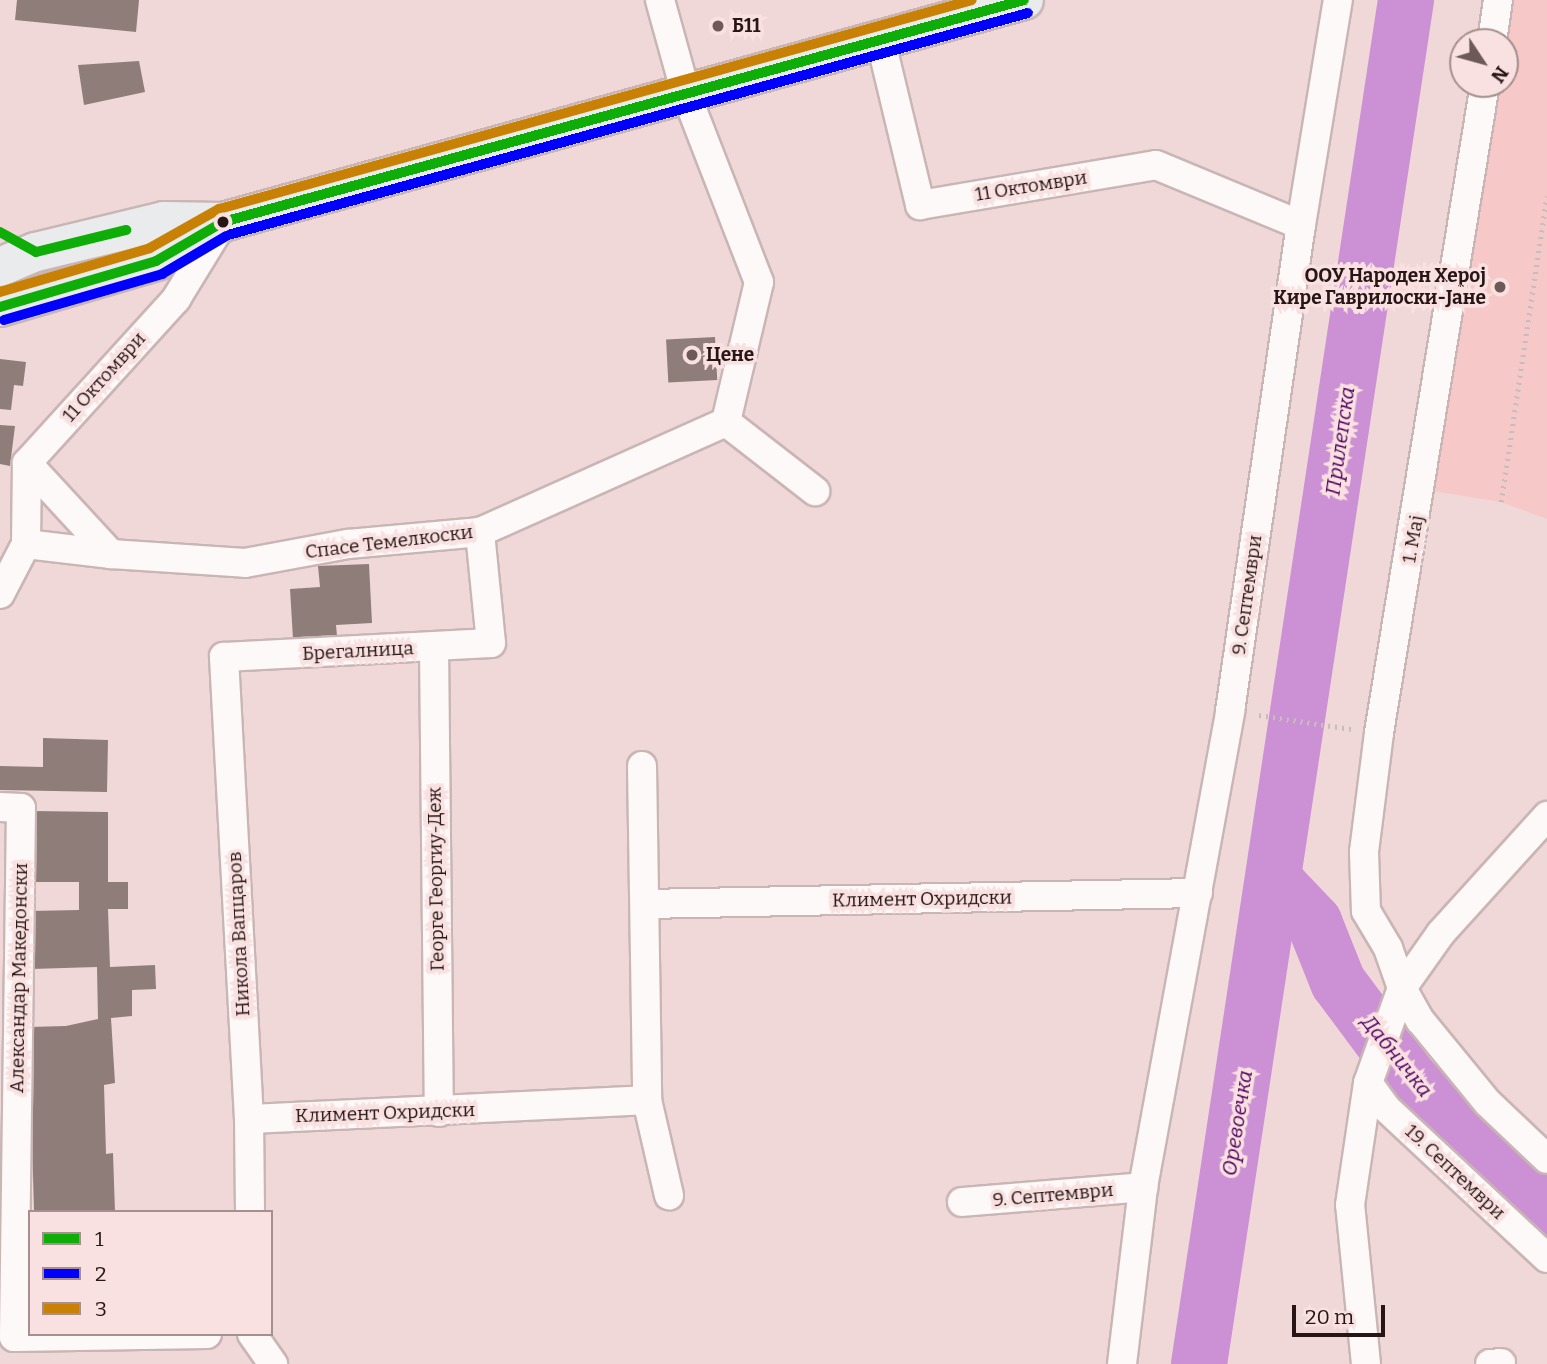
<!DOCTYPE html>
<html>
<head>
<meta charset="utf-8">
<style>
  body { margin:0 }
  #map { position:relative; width:1547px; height:1364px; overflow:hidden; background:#f0d8d8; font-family:Bitter,serif }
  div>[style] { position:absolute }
  .built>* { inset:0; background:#f6c8c8 }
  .river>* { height:56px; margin:-28px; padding:0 28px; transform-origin:28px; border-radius:28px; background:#cc90d4 }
  .building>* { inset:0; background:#8f7d7a; transform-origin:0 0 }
  .path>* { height:4.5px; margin-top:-2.25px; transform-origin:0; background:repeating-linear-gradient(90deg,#c6bdbd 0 2px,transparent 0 7px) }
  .roads { filter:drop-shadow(2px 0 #cab5b5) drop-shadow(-2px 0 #cab5b5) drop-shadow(0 2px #cab5b5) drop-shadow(0 -2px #cab5b5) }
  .street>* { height:28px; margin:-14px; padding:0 14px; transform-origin:14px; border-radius:14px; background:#fdf9f9 }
  .secondary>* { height:38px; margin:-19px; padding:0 19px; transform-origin:19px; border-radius:19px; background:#eaebec }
  .bus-1>* { height:10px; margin:-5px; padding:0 5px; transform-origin:5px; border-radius:5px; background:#0ead07 }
  .bus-2>* { height:10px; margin:-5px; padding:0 5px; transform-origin:5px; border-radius:5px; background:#00f }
  .bus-3>* { height:10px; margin:-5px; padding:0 5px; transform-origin:5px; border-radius:5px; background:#c98105 }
  .dots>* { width:19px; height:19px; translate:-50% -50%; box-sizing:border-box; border:4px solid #f8e1e0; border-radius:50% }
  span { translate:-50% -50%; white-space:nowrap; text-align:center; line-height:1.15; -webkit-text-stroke:7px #f8e1e0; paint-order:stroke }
  .poi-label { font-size:19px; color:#281515; font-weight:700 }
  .left { translate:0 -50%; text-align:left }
  .right { translate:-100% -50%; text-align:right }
  .street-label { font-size:19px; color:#281515 }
  .water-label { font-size:21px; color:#4e005f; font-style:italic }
  .legend { position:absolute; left:28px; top:1210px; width:245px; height:126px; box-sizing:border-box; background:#f8e1e0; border:2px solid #a58f8f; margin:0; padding:9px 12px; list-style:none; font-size:21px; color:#281515 }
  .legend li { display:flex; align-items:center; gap:14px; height:35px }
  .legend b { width:35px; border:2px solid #a58f8f }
  .north { position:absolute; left:1449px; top:28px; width:70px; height:70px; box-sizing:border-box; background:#f8e1e0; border:2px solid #a58f8f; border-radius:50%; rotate:126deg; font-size:19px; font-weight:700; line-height:28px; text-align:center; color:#281515 }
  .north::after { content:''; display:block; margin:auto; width:24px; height:32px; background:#6e5959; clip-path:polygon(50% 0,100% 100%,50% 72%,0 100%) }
  .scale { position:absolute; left:1292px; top:1305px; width:93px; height:32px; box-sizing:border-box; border:4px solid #281515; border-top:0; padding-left:9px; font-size:21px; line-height:24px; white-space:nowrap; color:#281515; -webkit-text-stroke:5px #f8e1e0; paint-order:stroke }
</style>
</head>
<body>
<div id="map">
  <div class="built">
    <div style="clip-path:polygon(1498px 0,1547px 0,1547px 519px,1501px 502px,1421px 489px,1485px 84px,1505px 84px,1505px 42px)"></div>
  </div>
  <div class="river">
    <div style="left:1275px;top:881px;width:57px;rotate:46.4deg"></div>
    <div style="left:1314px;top:922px;width:65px;rotate:68.2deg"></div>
    <div style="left:1338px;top:982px;width:121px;rotate:53.4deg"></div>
    <div style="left:1410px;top:1079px;width:100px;rotate:46.2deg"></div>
    <div style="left:1479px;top:1151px;width:91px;rotate:41.4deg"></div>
    <div style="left:1199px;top:1364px;width:1380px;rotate:-81.37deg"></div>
  </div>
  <div class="building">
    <div style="clip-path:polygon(17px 0,139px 0,136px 32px,15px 20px)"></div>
    <div style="clip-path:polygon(139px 61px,145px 92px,84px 105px,78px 65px)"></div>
    <div style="left:715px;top:337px;width:43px;height:49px;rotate:87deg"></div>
    <div style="clip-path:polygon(0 359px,26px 362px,23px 386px,14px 385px,11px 410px,0 409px)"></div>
    <div style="clip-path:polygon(0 425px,15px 426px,10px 466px,0 464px)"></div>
    <div style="clip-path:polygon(369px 564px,372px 623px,336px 625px,337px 636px,293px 639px,290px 589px,320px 587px,318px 566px)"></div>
    <div style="clip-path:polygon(43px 738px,108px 740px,107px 792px,0 790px,0 766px,43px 767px)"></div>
    <div style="clip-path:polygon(32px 811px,108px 812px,108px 882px,128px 882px,128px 909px,108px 909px,110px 967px,155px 965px,156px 989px,132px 990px,132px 1016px,111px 1018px,115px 1083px,104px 1085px,106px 1154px,113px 1153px,115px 1212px,34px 1212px,29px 1027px,66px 1026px,98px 1019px,97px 967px,31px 969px,29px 911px,79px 910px,79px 882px,32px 882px)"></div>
  </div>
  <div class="path">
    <div style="left:1501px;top:502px;width:309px;rotate:-81.5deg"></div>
    <div style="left:1259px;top:715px;width:93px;rotate:8.7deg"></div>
  </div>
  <div class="roads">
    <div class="street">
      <div style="left:660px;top:0;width:98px;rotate:74.5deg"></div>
      <div style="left:686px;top:94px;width:202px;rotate:68.8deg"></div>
      <div style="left:759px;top:282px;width:144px;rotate:103.3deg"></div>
      <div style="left:726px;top:422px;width:113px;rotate:37.8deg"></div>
      <div style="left:880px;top:38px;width:172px;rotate:76.5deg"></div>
      <div style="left:920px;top:205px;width:239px;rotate:-9.6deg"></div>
      <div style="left:1156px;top:165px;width:157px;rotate:22.5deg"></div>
      <div style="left:1492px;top:42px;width:42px;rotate:-81.9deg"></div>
      <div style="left:1485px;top:84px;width:658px;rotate:99.28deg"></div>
      <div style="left:1379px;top:733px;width:120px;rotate:97.2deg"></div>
      <div style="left:1364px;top:852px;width:59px;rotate:88.1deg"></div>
      <div style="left:1366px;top:911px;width:43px;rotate:59.3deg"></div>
      <div style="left:1388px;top:948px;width:42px;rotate:70.7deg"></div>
      <div style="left:1402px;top:988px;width:37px;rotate:61deg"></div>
      <div style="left:1420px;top:1020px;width:107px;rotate:50.7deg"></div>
      <div style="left:1488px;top:1103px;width:81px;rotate:43.5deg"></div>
      <div style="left:27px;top:463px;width:124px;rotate:47.3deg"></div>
      <div style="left:111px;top:554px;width:134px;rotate:3.8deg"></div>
      <div style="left:245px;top:563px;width:105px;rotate:-10.5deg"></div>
      <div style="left:348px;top:544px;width:133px;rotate:-5.2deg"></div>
      <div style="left:480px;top:532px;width:269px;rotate:-24.1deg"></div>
      <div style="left:26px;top:544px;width:86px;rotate:6.7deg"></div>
      <div style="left:0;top:594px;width:56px;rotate:-62.5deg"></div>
      <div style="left:26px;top:544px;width:81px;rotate:-89.3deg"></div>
      <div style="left:27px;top:463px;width:222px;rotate:-47.7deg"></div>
      <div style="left:176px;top:299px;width:88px;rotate:-58.5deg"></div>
      <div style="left:434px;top:647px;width:465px;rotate:89.4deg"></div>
      <div style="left:642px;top:766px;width:334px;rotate:89.1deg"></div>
      <div style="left:647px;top:1100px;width:98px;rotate:77deg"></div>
      <div style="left:0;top:807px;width:21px;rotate:3deg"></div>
      <div style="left:21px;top:808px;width:529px;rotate:90.76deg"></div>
      <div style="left:14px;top:1337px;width:193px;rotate:-0.9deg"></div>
      <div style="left:645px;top:904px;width:553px;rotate:-1.14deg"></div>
      <div style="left:1368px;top:1083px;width:31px;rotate:54deg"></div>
      <div style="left:1386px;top:1108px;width:220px;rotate:43deg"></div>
      <div style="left:249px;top:1119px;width:398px;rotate:-2.7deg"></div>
      <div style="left:962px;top:1202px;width:182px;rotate:-4.7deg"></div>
      <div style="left:250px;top:1212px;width:93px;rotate:-90.6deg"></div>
      <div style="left:249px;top:1119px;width:463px;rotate:-93.1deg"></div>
      <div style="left:224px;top:657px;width:267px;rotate:-3deg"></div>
      <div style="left:491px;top:643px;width:112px;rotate:-95.7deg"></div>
      <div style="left:252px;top:1334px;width:37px;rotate:55deg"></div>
      <div style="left:1122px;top:1364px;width:178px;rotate:-83.2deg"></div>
      <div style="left:1143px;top:1187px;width:484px;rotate:-79.6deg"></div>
      <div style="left:1230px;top:711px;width:491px;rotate:-81.7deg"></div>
      <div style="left:1301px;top:225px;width:228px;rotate:-80.7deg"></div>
      <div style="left:1366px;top:1364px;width:160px;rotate:-95.7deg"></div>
      <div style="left:1350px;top:1205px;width:123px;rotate:-81.6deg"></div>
      <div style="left:1368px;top:1083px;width:101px;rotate:-70.3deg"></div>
      <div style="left:1402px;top:988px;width:67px;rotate:-54.7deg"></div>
      <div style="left:1441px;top:933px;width:158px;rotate:-47.8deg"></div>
      <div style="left:1490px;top:1364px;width:11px;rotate:-5deg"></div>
    </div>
    <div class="secondary">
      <div style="left:0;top:267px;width:39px;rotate:-23deg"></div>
      <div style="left:36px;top:252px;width:132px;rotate:-13.6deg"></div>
      <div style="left:164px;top:221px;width:59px;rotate:1deg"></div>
      <div style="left:0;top:307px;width:163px;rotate:-16.4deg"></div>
      <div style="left:156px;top:261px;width:78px;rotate:-30.2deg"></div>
      <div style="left:223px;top:222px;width:831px;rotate:-15.49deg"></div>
    </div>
  </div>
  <div class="bus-1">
    <div style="left:0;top:232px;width:41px;rotate:29.1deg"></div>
    <div style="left:36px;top:252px;width:93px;rotate:-13.7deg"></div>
    <div style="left:0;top:307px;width:163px;rotate:-16.4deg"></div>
    <div style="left:156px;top:261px;width:78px;rotate:-30.2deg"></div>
    <div style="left:223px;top:222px;width:831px;rotate:-15.49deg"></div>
  </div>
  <div class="bus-2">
    <div style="left:4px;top:320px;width:165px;rotate:-16.2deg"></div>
    <div style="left:162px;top:274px;width:77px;rotate:-30.6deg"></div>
    <div style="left:228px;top:235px;width:830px;rotate:-15.51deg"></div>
  </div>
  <div class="bus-3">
    <div style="left:0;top:292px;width:156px;rotate:-16.3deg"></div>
    <div style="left:150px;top:248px;width:79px;rotate:-29.5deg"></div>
    <div style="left:219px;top:209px;width:781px;rotate:-15.51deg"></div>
  </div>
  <div class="dots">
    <div style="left:718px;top:26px;background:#6e5959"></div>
    <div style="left:223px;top:222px;background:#281515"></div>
    <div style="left:1500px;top:287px;background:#6e5959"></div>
    <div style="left:692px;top:355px;background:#6e5959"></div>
  </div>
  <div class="poi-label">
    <span class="left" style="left:732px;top:26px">Б11</span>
    <span class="right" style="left:1486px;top:287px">ООУ Народен Херој<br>Кире Гаврилоски-Јане</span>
    <span class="left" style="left:706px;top:355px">Цене</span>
  </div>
  <div class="street-label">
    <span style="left:1031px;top:186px;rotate:-9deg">11 Октомври</span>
    <span style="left:104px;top:377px;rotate:-48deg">11 Октомври</span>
    <span style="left:1413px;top:539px;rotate:-80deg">1. Мај</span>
    <span style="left:389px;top:542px;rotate:-7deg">Спасе Темелкоски</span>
    <span style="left:1247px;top:595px;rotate:-82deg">9. Септември</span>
    <span style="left:358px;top:651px;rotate:-3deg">Брегалница</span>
    <span style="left:436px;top:879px;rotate:-91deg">Георге Георгиу-Деж</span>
    <span style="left:922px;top:899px;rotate:-1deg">Климент Охридски</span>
    <span style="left:239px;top:934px;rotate:-93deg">Никола Вапцаров</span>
    <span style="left:19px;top:978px;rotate:-89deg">Александар Македонски</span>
    <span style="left:385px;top:1113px;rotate:-2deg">Климент Охридски</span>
    <span style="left:1455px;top:1172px;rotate:43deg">19. Септември</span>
    <span style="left:1053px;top:1195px;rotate:-5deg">9. Септември</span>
  </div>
  <div class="water-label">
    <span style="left:1340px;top:441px;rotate:-82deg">Прилепска</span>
    <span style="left:1397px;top:1056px;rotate:51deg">Дабничка</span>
    <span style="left:1237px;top:1123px;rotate:-81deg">Оревоечка</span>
  </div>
  <ul class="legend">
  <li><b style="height:9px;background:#0ead07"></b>1</li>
  <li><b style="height:9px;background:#00f"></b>2</li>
  <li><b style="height:9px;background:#c98105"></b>3</li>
  </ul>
  <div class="north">N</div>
  <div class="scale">20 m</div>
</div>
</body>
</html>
